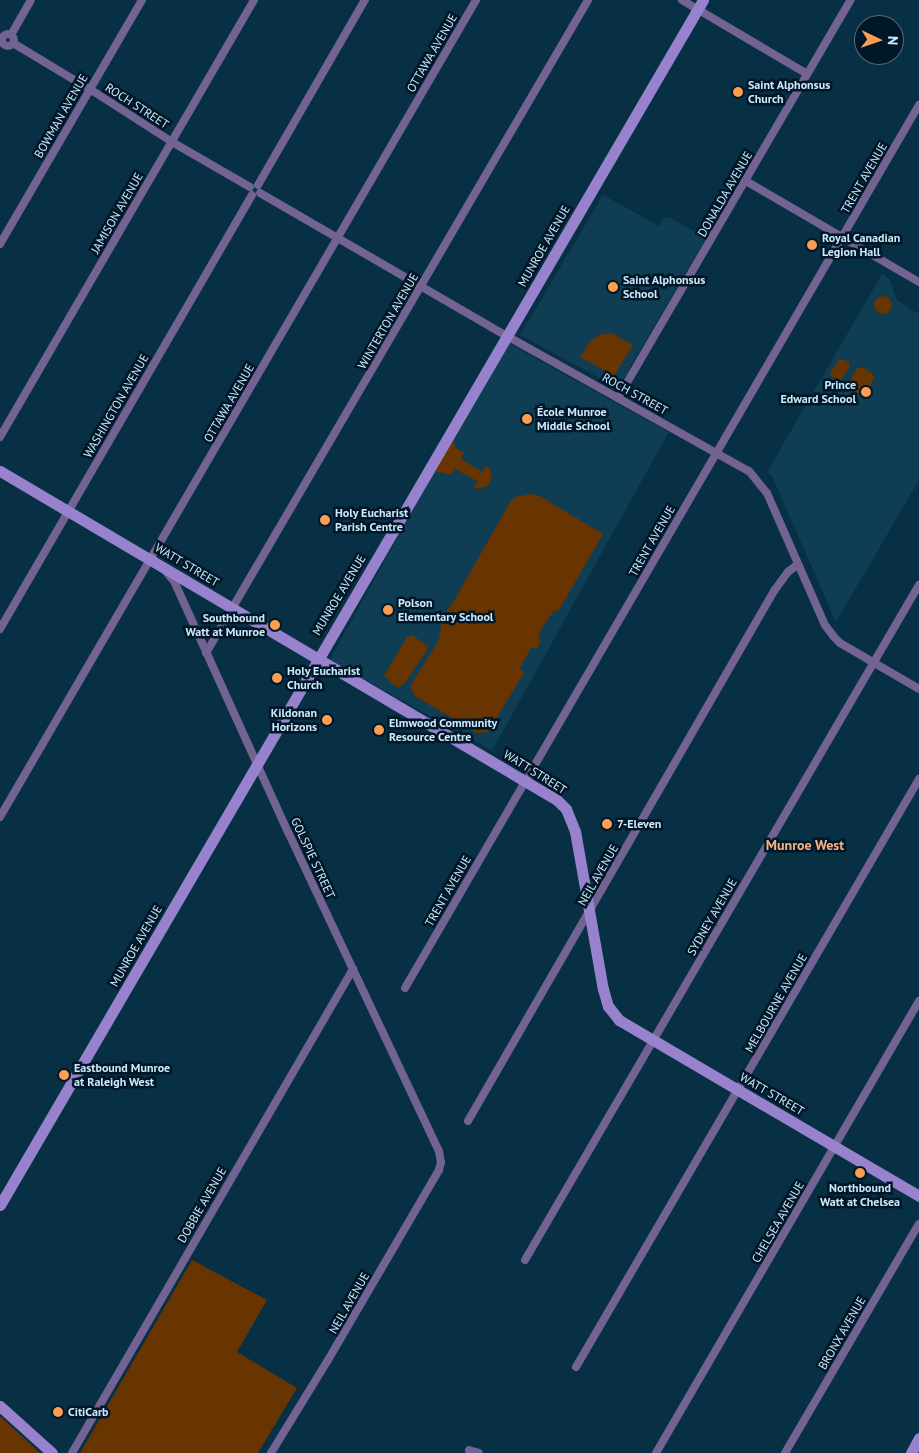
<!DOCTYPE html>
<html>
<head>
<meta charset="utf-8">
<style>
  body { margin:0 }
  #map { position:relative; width:919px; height:1453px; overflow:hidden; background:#073045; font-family:"PT Sans",sans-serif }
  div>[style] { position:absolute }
  .built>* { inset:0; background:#0e3d54; transform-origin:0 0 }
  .green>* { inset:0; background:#683400 }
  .round { border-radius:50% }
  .street>* { height:8px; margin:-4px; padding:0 4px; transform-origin:4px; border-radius:4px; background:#726393 }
  .street>.ring { margin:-4px; padding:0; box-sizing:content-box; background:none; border:8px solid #726393; border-radius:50% }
  .secondary>* { height:11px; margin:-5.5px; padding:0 5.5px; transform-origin:5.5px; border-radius:5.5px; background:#9982cd }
  .dots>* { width:14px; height:14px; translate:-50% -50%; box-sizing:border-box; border:2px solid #001727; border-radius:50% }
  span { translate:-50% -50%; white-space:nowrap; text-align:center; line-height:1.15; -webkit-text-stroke:5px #001727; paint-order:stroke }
  .street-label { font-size:12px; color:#cee9fc }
  .poi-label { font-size:12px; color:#cee9fc; font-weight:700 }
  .left { translate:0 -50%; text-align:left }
  .right { translate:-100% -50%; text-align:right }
  .neighbourhood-label { font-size:14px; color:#f4b382; font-weight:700 }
  .north { position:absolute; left:854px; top:15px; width:50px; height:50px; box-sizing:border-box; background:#001727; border:1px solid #526b7c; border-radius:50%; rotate:93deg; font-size:14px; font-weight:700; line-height:20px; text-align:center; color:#cee9fc }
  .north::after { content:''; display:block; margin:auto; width:18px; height:22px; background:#fb9e51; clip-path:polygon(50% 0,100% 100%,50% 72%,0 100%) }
</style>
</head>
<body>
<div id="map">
  <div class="built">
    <div style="clip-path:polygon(603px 195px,659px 226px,664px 218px,669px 217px,706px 238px,618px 388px,520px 335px)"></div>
    <div style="clip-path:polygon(882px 274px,890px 279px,896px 299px,911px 310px,919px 313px,919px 480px,836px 622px,772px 476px,767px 472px)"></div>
    <div style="left:506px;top:342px;width:186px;height:364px;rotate:29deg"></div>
  </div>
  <div class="green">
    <div class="round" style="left:874px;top:296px;width:18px;height:18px"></div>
    <div style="clip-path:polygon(612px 333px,633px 345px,614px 376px,580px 357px,591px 340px,602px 334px)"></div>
    <div style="clip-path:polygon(842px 359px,849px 362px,850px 366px,842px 379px,838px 380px,831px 376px,830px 373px,839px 360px)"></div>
    <div style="clip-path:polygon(862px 367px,873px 374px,874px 378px,867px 392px,857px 394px,848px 384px,857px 368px)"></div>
    <div style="clip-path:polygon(452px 440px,456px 448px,464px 453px,461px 459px,482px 472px,486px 466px,490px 469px,492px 478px,488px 486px,478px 489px,474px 487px,477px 481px,455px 469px,451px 475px,434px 471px)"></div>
    <div style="clip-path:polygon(531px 494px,540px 496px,603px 534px,559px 610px,554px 611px,545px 623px,538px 636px,541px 642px,537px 648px,531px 648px,520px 668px,524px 673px,494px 722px,487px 732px,477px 733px,415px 696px,411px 688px,412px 683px,439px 640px,442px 617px,454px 601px,510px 502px,515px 497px)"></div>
    <div style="clip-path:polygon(412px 635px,429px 647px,405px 683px,398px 688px,384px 676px,407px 637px)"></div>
    <div style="clip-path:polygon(192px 1260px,267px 1300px,237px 1352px,297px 1388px,258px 1453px,80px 1453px)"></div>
    <div style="clip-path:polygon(0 1416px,40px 1453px,0 1453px)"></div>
  </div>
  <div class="street">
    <div style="left:682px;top:0;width:145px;rotate:30.6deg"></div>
    <div class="ring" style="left:2px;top:34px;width:4px;height:4px"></div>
    <div style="left:11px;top:35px;width:40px;rotate:-60.3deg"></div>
    <div style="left:13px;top:43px;width:97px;rotate:31.1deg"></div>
    <div style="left:96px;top:93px;width:90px;rotate:32.8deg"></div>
    <div style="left:172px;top:142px;width:90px;rotate:30deg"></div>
    <div style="left:746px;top:181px;width:200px;rotate:30.3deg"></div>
    <div style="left:258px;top:185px;width:214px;rotate:-60deg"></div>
    <div style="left:260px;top:193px;width:285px;rotate:30.1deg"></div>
    <div style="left:507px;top:336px;width:277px;rotate:29.2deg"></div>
    <div style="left:749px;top:471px;width:28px;rotate:51deg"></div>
    <div style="left:767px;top:493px;width:144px;rotate:66.3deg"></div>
    <div style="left:825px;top:625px;width:15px;rotate:53deg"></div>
    <div style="left:834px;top:637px;width:8px;rotate:45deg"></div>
    <div style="left:840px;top:643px;width:91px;rotate:30.2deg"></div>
    <div style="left:0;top:244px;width:282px;rotate:-59.8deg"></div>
    <div style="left:618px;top:398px;width:461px;rotate:-59.7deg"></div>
    <div style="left:0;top:437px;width:505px;rotate:-59.83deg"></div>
    <div style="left:167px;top:573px;width:11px;rotate:49deg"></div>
    <div style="left:174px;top:581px;width:278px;rotate:65.6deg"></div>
    <div style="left:289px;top:834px;width:351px;rotate:64.7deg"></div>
    <div style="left:439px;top:1151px;width:11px;rotate:80deg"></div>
    <div style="left:441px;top:1162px;width:8px;rotate:104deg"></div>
    <div style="left:439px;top:1170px;width:220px;rotate:120.3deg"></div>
    <div style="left:328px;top:1360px;width:109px;rotate:121.5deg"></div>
    <div style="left:0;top:629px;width:502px;rotate:-59.86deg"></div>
    <div style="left:206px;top:653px;width:757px;rotate:-59.67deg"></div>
    <div style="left:0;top:817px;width:946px;rotate:-59.77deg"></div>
    <div style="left:405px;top:988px;width:1022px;rotate:-59.8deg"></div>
    <div style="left:468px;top:1121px;width:612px;rotate:-60deg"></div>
    <div style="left:774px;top:591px;width:24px;rotate:-54deg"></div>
    <div style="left:788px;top:572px;width:11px;rotate:-38deg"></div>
    <div style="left:525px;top:1260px;width:782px;rotate:-59.73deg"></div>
    <div style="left:576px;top:1367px;width:681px;rotate:-59.74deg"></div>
    <div style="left:469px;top:1450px;width:10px;rotate:17deg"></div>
    <div style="left:72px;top:1453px;width:560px;rotate:-59.86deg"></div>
    <div style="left:656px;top:1453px;width:523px;rotate:-59.81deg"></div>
    <div style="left:785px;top:1453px;width:265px;rotate:-59.7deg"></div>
  </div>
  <div class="secondary">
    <div style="left:0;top:471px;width:647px;rotate:30.57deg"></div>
    <div style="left:557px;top:800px;width:13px;rotate:45deg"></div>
    <div style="left:566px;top:809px;width:24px;rotate:68deg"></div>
    <div style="left:575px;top:831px;width:160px;rotate:80deg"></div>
    <div style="left:603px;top:989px;width:18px;rotate:74deg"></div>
    <div style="left:608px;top:1006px;width:18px;rotate:52deg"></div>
    <div style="left:619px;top:1020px;width:348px;rotate:30.4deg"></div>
    <div style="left:0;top:1205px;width:1395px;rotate:-59.74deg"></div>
    <div style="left:0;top:1406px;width:70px;rotate:42.1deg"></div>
    <div style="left:911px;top:1453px;width:17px;rotate:-62deg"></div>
  </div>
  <div class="dots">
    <div style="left:738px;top:92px;background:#fb9e51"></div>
    <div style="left:812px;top:245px;background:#fb9e51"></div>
    <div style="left:613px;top:287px;background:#fb9e51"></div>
    <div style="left:866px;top:392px;background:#fb9e51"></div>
    <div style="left:527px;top:419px;background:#fb9e51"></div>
    <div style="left:325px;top:520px;background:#fb9e51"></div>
    <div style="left:388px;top:610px;background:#fb9e51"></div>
    <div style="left:275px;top:625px;background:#fb9e51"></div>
    <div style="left:277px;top:678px;background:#fb9e51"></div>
    <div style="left:327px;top:720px;background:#fb9e51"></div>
    <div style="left:379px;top:730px;background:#fb9e51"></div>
    <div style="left:607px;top:824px;background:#fb9e51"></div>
    <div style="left:64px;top:1075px;background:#fb9e51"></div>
    <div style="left:860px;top:1173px;background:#fb9e51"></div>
    <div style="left:58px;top:1412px;background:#fb9e51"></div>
  </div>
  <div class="street-label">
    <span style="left:432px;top:53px;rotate:-60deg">OTTAWA AVENUE</span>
    <span style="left:137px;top:106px;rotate:33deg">ROCH STREET</span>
    <span style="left:61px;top:116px;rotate:-60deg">BOWMAN AVENUE</span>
    <span style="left:864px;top:178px;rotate:-60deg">TRENT AVENUE</span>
    <span style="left:725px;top:194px;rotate:-60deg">DONALDA AVENUE</span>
    <span style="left:117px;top:213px;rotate:-60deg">JAMISON AVENUE</span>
    <span style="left:544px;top:246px;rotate:-60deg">MUNROE AVENUE</span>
    <span style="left:388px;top:321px;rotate:-60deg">WINTERTON AVENUE</span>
    <span style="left:635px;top:394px;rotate:29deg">ROCH STREET</span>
    <span style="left:229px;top:403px;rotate:-60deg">OTTAWA AVENUE</span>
    <span style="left:116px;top:406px;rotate:-60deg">WASHINGTON AVENUE</span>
    <span style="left:652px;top:541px;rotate:-60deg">TRENT AVENUE</span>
    <span style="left:187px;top:565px;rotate:31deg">WATT STREET</span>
    <span style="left:339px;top:595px;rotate:-59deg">MUNROE AVENUE</span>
    <span style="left:535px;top:772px;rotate:32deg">WATT STREET</span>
    <span style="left:313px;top:858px;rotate:65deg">GOLSPIE STREET</span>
    <span style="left:598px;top:875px;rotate:-60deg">NEIL AVENUE</span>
    <span style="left:448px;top:891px;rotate:-60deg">TRENT AVENUE</span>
    <span style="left:712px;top:917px;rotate:-60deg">SYDNEY AVENUE</span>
    <span style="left:136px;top:946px;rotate:-60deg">MUNROE AVENUE</span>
    <span style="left:776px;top:1003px;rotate:-60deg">MELBOURNE AVENUE</span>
    <span style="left:772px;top:1094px;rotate:30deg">WATT STREET</span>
    <span style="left:202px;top:1205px;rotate:-60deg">DOBBIE AVENUE</span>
    <span style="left:778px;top:1222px;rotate:-60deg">CHELSEA AVENUE</span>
    <span style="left:349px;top:1303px;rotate:-60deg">NEIL AVENUE</span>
    <span style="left:842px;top:1333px;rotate:-60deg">BRONX AVENUE</span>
  </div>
  <div class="poi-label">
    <span class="left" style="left:748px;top:92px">Saint Alphonsus<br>Church</span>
    <span class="left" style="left:822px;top:245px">Royal Canadian<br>Legion Hall</span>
    <span class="left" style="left:623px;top:287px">Saint Alphonsus<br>School</span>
    <span class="right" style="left:856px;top:392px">Prince<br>Edward School</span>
    <span class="left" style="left:537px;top:419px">École Munroe<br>Middle School</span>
    <span class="left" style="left:335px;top:520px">Holy Eucharist<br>Parish Centre</span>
    <span class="left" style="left:398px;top:610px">Polson<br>Elementary School</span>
    <span class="right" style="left:265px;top:625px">Southbound<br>Watt at Munroe</span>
    <span class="left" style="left:287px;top:678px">Holy Eucharist<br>Church</span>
    <span class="right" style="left:317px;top:720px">Kildonan<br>Horizons</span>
    <span class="left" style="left:389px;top:730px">Elmwood Community<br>Resource Centre</span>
    <span class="left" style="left:617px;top:824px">7-Eleven</span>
    <span class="left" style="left:74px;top:1075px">Eastbound Munroe<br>at Raleigh West</span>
    <span style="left:860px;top:1195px">Northbound<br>Watt at Chelsea</span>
    <span class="left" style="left:68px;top:1412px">CitiCarb</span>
  </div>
  <div class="neighbourhood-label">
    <span style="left:805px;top:845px">Munroe West</span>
  </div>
  <div class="north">N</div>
</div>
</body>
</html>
